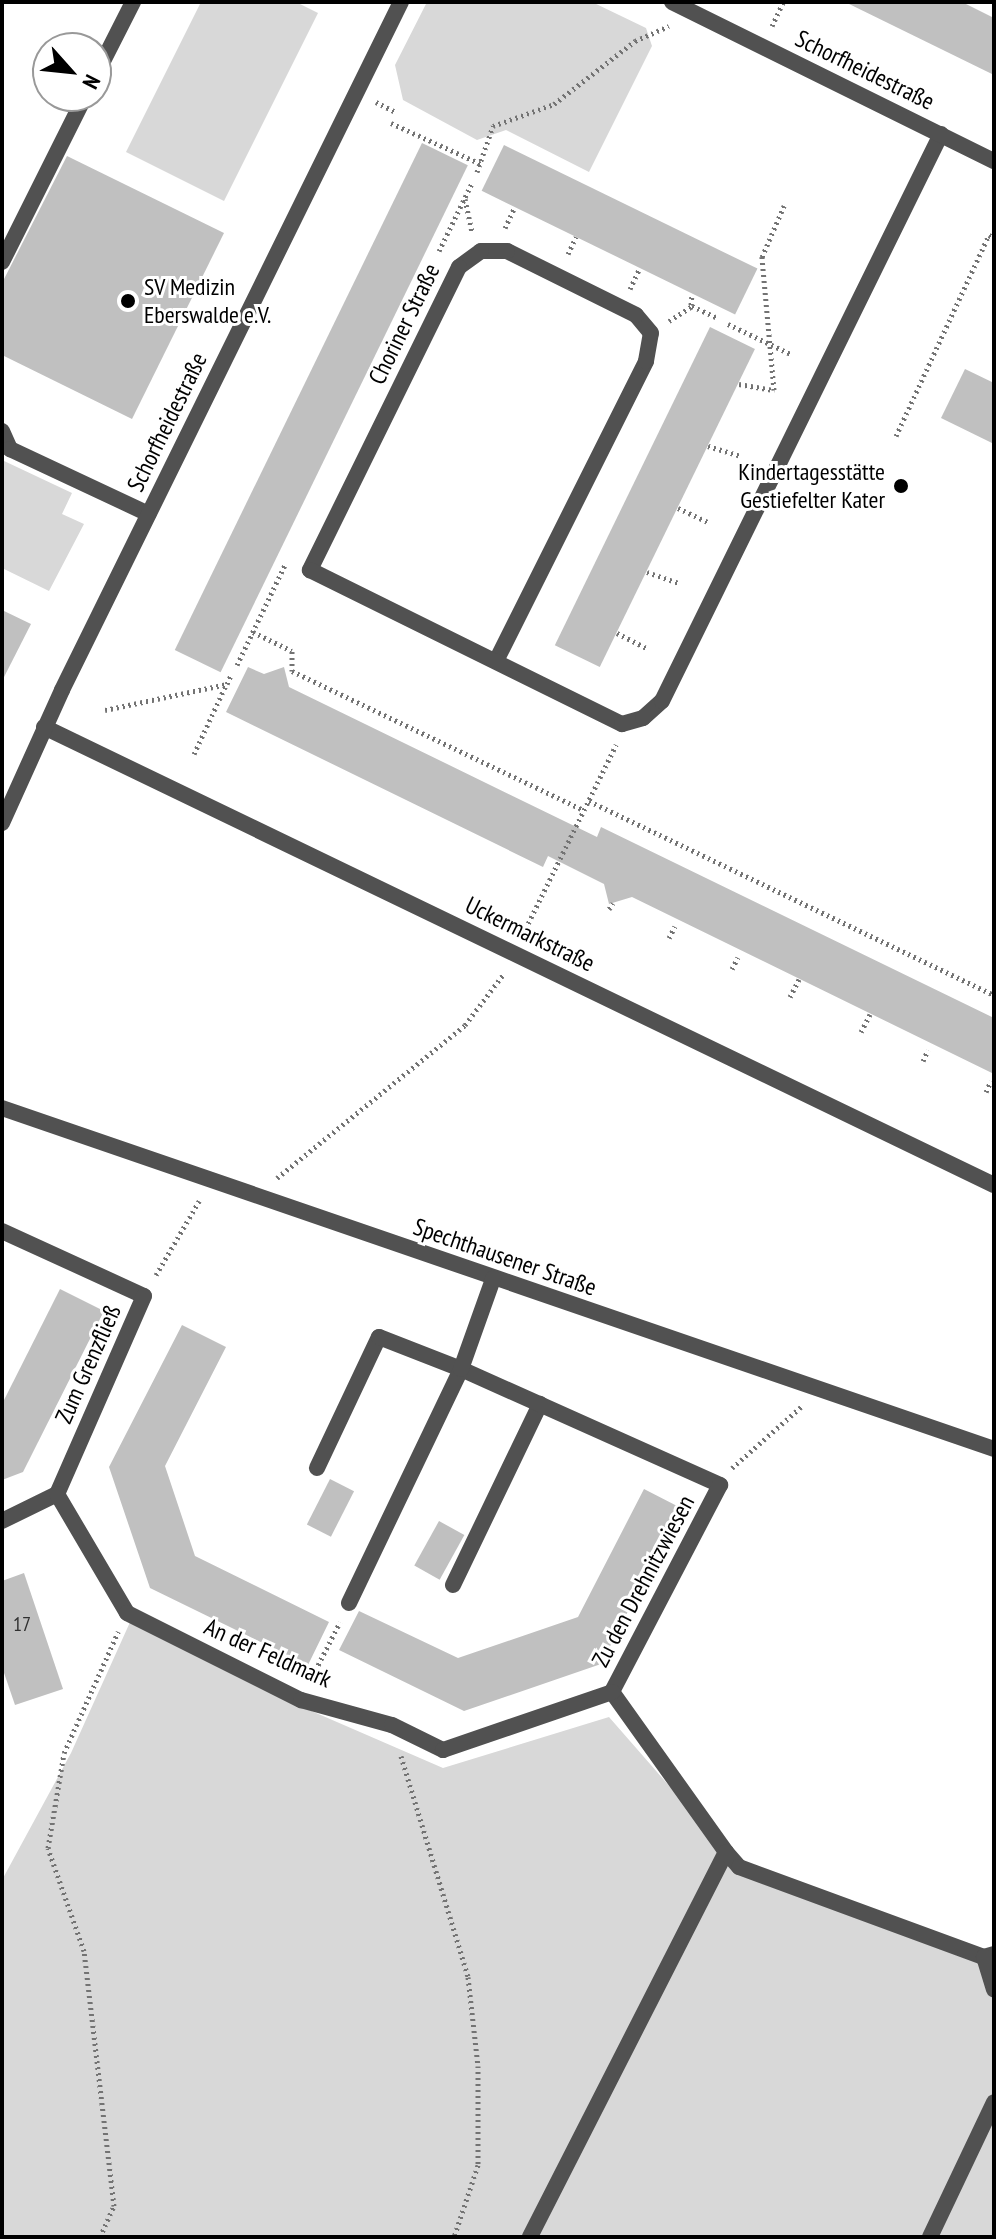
<!DOCTYPE html>
<html>
<head>
<meta charset="utf-8">
<style>
  body { margin:0 }
  #map { position:relative; width:996px; height:2239px; overflow:hidden; background:#fff; font-family:"PT Sans Narrow",sans-serif }
  div>[style] { position:absolute }
  .green>* { inset:0; background:#d8d8d8 }
  .building>* { inset:0; background:#c0c0c0; transform-origin:0 0 }
  .path>* { height:5px; margin-top:-2.5px; transform-origin:0; background:repeating-linear-gradient(90deg,#737373 0 2px,transparent 0 6px) }
  .service>* { height:16px; margin:-8px; padding:0 8px; transform-origin:8px; border-radius:8px; background:#515151 }
  .minor>* { height:16px; margin:-8px; padding:0 8px; transform-origin:8px; border-radius:8px; background:#515151 }
  .dots>* { width:22px; height:22px; translate:-50% -50%; box-sizing:border-box; border:4px solid #fff; border-radius:50% }
  span { translate:-50% -50%; white-space:nowrap; text-align:center; line-height:1.15; -webkit-text-stroke:6px #fff; paint-order:stroke }
  .number-label { font-size:20px; color:#303030 }
  .number-label span { -webkit-text-stroke-width:0 }
  .street-label { font-size:24px; color:#000 }
  .poi-label { font-size:24px; color:#000 }
  .left { translate:0 -50%; text-align:left }
  .right { translate:-100% -50%; text-align:right }
  .frame { position:absolute; inset:0; border:4px solid #000; pointer-events:none }
  .north { position:absolute; left:32px; top:32px; width:80px; height:80px; box-sizing:border-box; background:#fff; border:2px solid #999; border-radius:50%; rotate:117deg; font-size:22px; font-weight:700; line-height:32px; text-align:center; color:#000 }
  .north::after { content:''; display:block; margin:auto; width:28px; height:36px; background:#000; clip-path:polygon(50% 0,100% 100%,50% 72%,0 100%) }
</style>
</head>
<body>
<div id="map">
  <div class="green">
    <div style="clip-path:polygon(201px 2px,296px 2px,318px 13px,224px 201px,126px 152px)"></div>
    <div style="clip-path:polygon(427px 2px,592px 2px,646px 28px,652px 46px,589px 172px,506px 130px,477px 140px,403px 100px,395px 65px)"></div>
    <div style="clip-path:polygon(2px 460px,72px 493px,62px 514px,84px 524px,49px 591px,2px 568px)"></div>
    <div style="clip-path:polygon(131px 1620px,300px 1706px,443px 1768px,609px 1717px,740px 1867px,994px 1954px,994px 2237px,2px 2237px,2px 1880px,71px 1753px)"></div>
  </div>
  <div class="building">
    <div style="clip-path:polygon(845px 2px,962px 2px,994px 18px,994px 75px)"></div>
    <div style="left:422px;top:143px;width:51px;height:564px;rotate:26deg"></div>
    <div style="left:504px;top:145px;width:282px;height:51px;rotate:26deg"></div>
    <div style="clip-path:polygon(67px 156px,224px 233px,132px 419px,2px 355px,2px 283px)"></div>
    <div style="left:710px;top:327px;width:50px;height:354px;rotate:26deg"></div>
    <div style="clip-path:polygon(965px 369px,994px 383px,994px 444px,941px 418px)"></div>
    <div style="clip-path:polygon(2px 610px,31px 624px,2px 681px)"></div>
    <div style="clip-path:polygon(248px 667px,264px 674px,284px 667px,289px 687px,597px 837px,601px 827px,994px 1018px,994px 1074px,632px 897px,609px 904px,604px 884px,548px 856px,543px 867px,226px 712px)"></div>
    <div style="clip-path:polygon(60px 1289px,104px 1311px,23px 1472px,2px 1480px,2px 1404px)"></div>
    <div style="clip-path:polygon(182px 1325px,226px 1347px,165px 1466px,195px 1556px,329px 1622px,308px 1665px,150px 1588px,109px 1467px)"></div>
    <div style="left:330px;top:1479px;width:27px;height:51px;rotate:27deg"></div>
    <div style="clip-path:polygon(644px 1489px,681px 1508px,601px 1664px,464px 1711px,339px 1650px,359px 1611px,458px 1658px,578px 1617px)"></div>
    <div style="left:439px;top:1521px;width:29px;height:51px;rotate:29deg"></div>
    <div style="clip-path:polygon(24px 1573px,63px 1689px,15px 1705px,2px 1667px,2px 1581px)"></div>
  </div>
  <div class="path">
    <div style="left:772px;top:26px;width:26px;rotate:-65deg"></div>
    <div style="left:376px;top:102px;width:22px;rotate:27deg"></div>
    <div style="left:391px;top:123px;width:99px;rotate:24.5deg"></div>
    <div style="left:477px;top:172px;width:49px;rotate:-70.8deg"></div>
    <div style="left:493px;top:126px;width:65px;rotate:-19.8deg"></div>
    <div style="left:554px;top:104px;width:103px;rotate:-37.9deg"></div>
    <div style="left:635px;top:41px;width:37px;rotate:-24deg"></div>
    <div style="left:465px;top:199px;width:34px;rotate:78deg"></div>
    <div style="left:505px;top:228px;width:23px;rotate:-65deg"></div>
    <div style="left:439px;top:251px;width:76px;rotate:-64.1deg"></div>
    <div style="left:568px;top:254px;width:19px;rotate:-65deg"></div>
    <div style="left:630px;top:289px;width:23px;rotate:-65deg"></div>
    <div style="left:691px;top:305px;width:11px;rotate:-85deg"></div>
    <div style="left:692px;top:306px;width:29px;rotate:25deg"></div>
    <div style="left:669px;top:321px;width:27px;rotate:-33deg"></div>
    <div style="left:728px;top:324px;width:70px;rotate:25.5deg"></div>
    <div style="left:739px;top:384px;width:36px;rotate:10deg"></div>
    <div style="left:774px;top:390px;width:134px;rotate:-95.2deg"></div>
    <div style="left:762px;top:257px;width:56px;rotate:-66.7deg"></div>
    <div style="left:896px;top:436px;width:221px;rotate:-65.2deg"></div>
    <div style="left:989px;top:235px;width:6px;rotate:31deg"></div>
    <div style="left:708px;top:446px;width:34px;rotate:17deg"></div>
    <div style="left:678px;top:508px;width:33px;rotate:25deg"></div>
    <div style="left:647px;top:572px;width:34px;rotate:19deg"></div>
    <div style="left:253px;top:632px;width:43px;rotate:26deg"></div>
    <div style="left:292px;top:651px;width:20px;rotate:90deg"></div>
    <div style="left:292px;top:671px;width:323px;rotate:25.5deg"></div>
    <div style="left:617px;top:633px;width:34px;rotate:27deg"></div>
    <div style="left:237px;top:665px;width:111px;rotate:-64.4deg"></div>
    <div style="left:105px;top:710px;width:125px;rotate:-12deg"></div>
    <div style="left:227px;top:684px;width:10px;rotate:-66deg"></div>
    <div style="left:194px;top:754px;width:76px;rotate:-65.1deg"></div>
    <div style="left:589px;top:801px;width:449px;rotate:25.6deg"></div>
    <div style="left:609px;top:909px;width:7px;rotate:-56deg"></div>
    <div style="left:523px;top:934px;width:211px;rotate:-63.8deg"></div>
    <div style="left:669px;top:938px;width:13px;rotate:-63deg"></div>
    <div style="left:732px;top:969px;width:13px;rotate:-63deg"></div>
    <div style="left:790px;top:997px;width:20px;rotate:-63deg"></div>
    <div style="left:861px;top:1032px;width:20px;rotate:-63deg"></div>
    <div style="left:923px;top:1061px;width:12px;rotate:-66deg"></div>
    <div style="left:986px;top:1092px;width:12px;rotate:-66deg"></div>
    <div style="left:277px;top:1178px;width:242px;rotate:-39.1deg"></div>
    <div style="left:465px;top:1025px;width:63px;rotate:-52.8deg"></div>
    <div style="left:156px;top:1275px;width:86px;rotate:-59.8deg"></div>
    <div style="left:732px;top:1468px;width:94px;rotate:-41.5deg"></div>
    <div style="left:310px;top:1681px;width:66px;rotate:-63deg"></div>
    <div style="left:401px;top:1756px;width:231px;rotate:73.1deg"></div>
    <div style="left:468px;top:1977px;width:90px;rotate:83.6deg"></div>
    <div style="left:478px;top:2066px;width:99px;rotate:90deg"></div>
    <div style="left:478px;top:2165px;width:76px;rotate:108.4deg"></div>
    <div style="left:100px;top:2237px;width:34px;rotate:-66deg"></div>
    <div style="left:114px;top:2206px;width:257px;rotate:-96.7deg"></div>
    <div style="left:84px;top:1951px;width:109px;rotate:-109.3deg"></div>
    <div style="left:48px;top:1848px;width:96px;rotate:-80.4deg"></div>
    <div style="left:64px;top:1753px;width:133px;rotate:-65.9deg"></div>
  </div>
  <div class="service">
    <div style="left:96px;top:75px;width:82px;rotate:-63.1deg"></div>
    <div style="left:2px;top:262px;width:186px;rotate:-63.4deg"></div>
    <div style="left:2px;top:431px;width:20px;rotate:66deg"></div>
    <div style="left:10px;top:449px;width:153px;rotate:25.1deg"></div>
    <div style="left:496px;top:661px;width:335px;rotate:-63.4deg"></div>
    <div style="left:646px;top:361px;width:28px;rotate:-80deg"></div>
    <div style="left:651px;top:333px;width:23px;rotate:-130deg"></div>
    <div style="left:636px;top:315px;width:144px;rotate:-153.6deg"></div>
    <div style="left:507px;top:251px;width:26px;rotate:180deg"></div>
    <div style="left:481px;top:251px;width:27px;rotate:144deg"></div>
    <div style="left:459px;top:267px;width:338px;rotate:116.2deg"></div>
    <div style="left:310px;top:570px;width:348px;rotate:26.3deg"></div>
    <div style="left:622px;top:724px;width:22px;rotate:-16deg"></div>
    <div style="left:643px;top:718px;width:25px;rotate:-42deg"></div>
    <div style="left:662px;top:701px;width:632px;rotate:-63.8deg"></div>
    <div style="left:317px;top:1468px;width:145px;rotate:-64.7deg"></div>
    <div style="left:379px;top:1337px;width:88px;rotate:21.3deg"></div>
    <div style="left:453px;top:1585px;width:201px;rotate:-64.3deg"></div>
  </div>
  <div class="minor">
    <div style="left:672px;top:2px;width:359px;rotate:26.3deg"></div>
    <div style="left:44px;top:727px;width:1055px;rotate:25.74deg"></div>
    <div style="left:2px;top:823px;width:146px;rotate:-65.7deg"></div>
    <div style="left:62px;top:690px;width:767px;rotate:-63.77deg"></div>
    <div style="left:2px;top:1108px;width:1049px;rotate:18.97deg"></div>
    <div style="left:2px;top:1231px;width:156px;rotate:24.6deg"></div>
    <div style="left:144px;top:1296px;width:216px;rotate:113.7deg"></div>
    <div style="left:57px;top:1494px;width:61px;rotate:153.9deg"></div>
    <div style="left:461px;top:1369px;width:284px;rotate:24.1deg"></div>
    <div style="left:720px;top:1485px;width:233px;rotate:117.6deg"></div>
    <div style="left:612px;top:1692px;width:196px;rotate:54.5deg"></div>
    <div style="left:726px;top:1852px;width:432px;rotate:117deg"></div>
    <div style="left:57px;top:1494px;width:138px;rotate:59.5deg"></div>
    <div style="left:127px;top:1613px;width:195px;rotate:26.6deg"></div>
    <div style="left:301px;top:1700px;width:94px;rotate:15.4deg"></div>
    <div style="left:392px;top:1725px;width:57px;rotate:26.1deg"></div>
    <div style="left:443px;top:1750px;width:179px;rotate:-18.9deg"></div>
    <div style="left:349px;top:1603px;width:259px;rotate:-64.4deg"></div>
    <div style="left:461px;top:1369px;width:96px;rotate:-70.4deg"></div>
    <div style="left:726px;top:1852px;width:20px;rotate:49deg"></div>
    <div style="left:739px;top:1867px;width:261px;rotate:20.2deg"></div>
    <div style="left:984px;top:1957px;width:10px;rotate:-17deg"></div>
    <div style="left:984px;top:1957px;width:34px;rotate:73deg"></div>
    <div style="left:930px;top:2237px;width:149px;rotate:-64.6deg"></div>
  </div>
  <div class="dots">
    <div style="left:128px;top:301px;background:#000"></div>
    <div style="left:901px;top:486px;background:#000"></div>
  </div>
  <div class="number-label">
    <span style="left:22px;top:1624px">17</span>
  </div>
  <div class="street-label">
    <span style="left:865px;top:70px;rotate:26deg">Schorfheidestraße</span>
    <span style="left:404px;top:324px;rotate:-64deg">Choriner Straße</span>
    <span style="left:167px;top:422px;rotate:-64deg">Schorfheidestraße</span>
    <span style="left:530px;top:934px;rotate:26deg">Uckermarkstraße</span>
    <span style="left:505px;top:1257px;rotate:19deg">Spechthausener Straße</span>
    <span style="left:88px;top:1364px;rotate:-66deg">Zum Grenzfließ</span>
    <span style="left:643px;top:1581px;rotate:-62deg">Zu den Drehnitzwiesen</span>
    <span style="left:268px;top:1653px;rotate:24deg">An der Feldmark</span>
  </div>
  <div class="poi-label">
    <span class="left" style="left:144px;top:301px">SV Medizin<br>Eberswalde e.V.</span>
    <span class="right" style="left:885px;top:486px">Kindertagesstätte<br>Gestiefelter Kater</span>
  </div>
  <div class="frame"></div>
  <div class="north">N</div>
</div>
</body>
</html>
